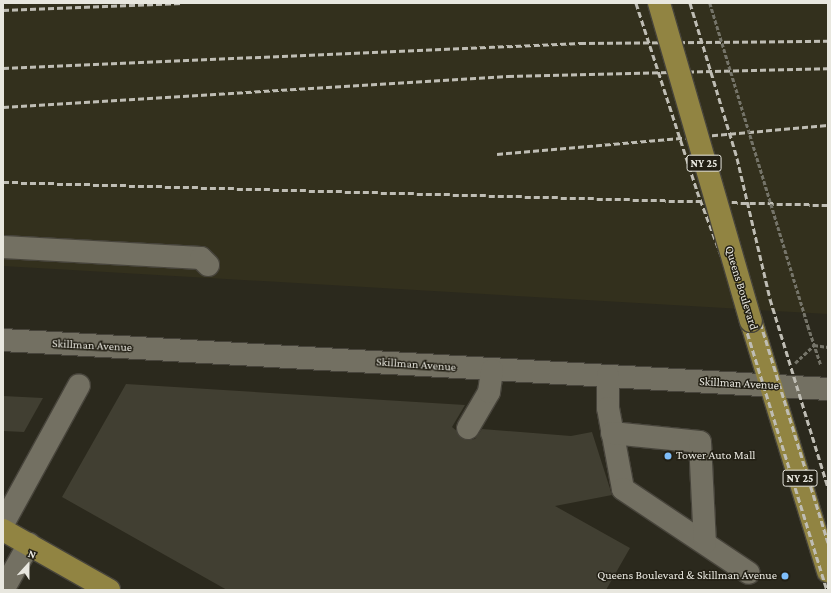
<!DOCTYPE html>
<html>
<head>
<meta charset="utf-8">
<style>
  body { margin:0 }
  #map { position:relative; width:831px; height:593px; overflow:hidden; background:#2b291d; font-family:"Crimson Pro",serif }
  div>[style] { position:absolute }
  .built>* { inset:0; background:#33301d }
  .building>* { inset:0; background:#413f32 }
  .path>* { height:2.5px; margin-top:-1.25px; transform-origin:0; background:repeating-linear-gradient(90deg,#757469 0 4px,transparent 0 6px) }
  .roads { filter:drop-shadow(1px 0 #47443b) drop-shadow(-1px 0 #47443b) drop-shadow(0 1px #47443b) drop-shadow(0 -1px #47443b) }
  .minor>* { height:22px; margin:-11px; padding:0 11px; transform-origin:11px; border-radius:11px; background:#737062 }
  .major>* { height:22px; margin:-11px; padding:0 11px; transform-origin:11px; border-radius:11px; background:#918442 }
  .rail>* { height:3px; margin-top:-1.5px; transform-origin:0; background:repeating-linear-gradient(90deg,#bfbdb4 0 6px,transparent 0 9px) }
  .path-bridge>* { height:2.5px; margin-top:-1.25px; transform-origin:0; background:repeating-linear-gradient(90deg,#757469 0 4px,transparent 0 6px) }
  .bridges { filter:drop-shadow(1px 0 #47443b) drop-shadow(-1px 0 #47443b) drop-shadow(0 1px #47443b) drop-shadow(0 -1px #47443b) }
  .major-bridge>* { height:22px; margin:-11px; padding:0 11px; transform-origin:11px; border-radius:11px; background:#918442 }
  .dots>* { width:11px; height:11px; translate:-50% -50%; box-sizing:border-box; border:2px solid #221f14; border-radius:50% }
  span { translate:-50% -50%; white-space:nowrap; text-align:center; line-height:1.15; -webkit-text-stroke:3px #221f14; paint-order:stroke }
  .shield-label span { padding:1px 3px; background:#221f14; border:1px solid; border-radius:3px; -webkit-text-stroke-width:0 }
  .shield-label { font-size:11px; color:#e8e7df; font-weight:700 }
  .street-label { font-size:12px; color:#e8e7df }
  .poi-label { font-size:12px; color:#e8e7df }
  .left { translate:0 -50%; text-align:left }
  .right { translate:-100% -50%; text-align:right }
  .frame { position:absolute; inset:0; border:4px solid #e8e7df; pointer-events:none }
  .north { position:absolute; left:8px; top:545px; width:40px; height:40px; -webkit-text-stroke:3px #221f14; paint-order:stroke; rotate:21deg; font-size:11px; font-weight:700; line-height:16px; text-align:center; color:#e8e7df }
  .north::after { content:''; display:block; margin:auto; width:14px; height:18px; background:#e8e7df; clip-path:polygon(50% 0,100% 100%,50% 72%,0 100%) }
</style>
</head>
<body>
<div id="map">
  <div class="built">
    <div style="clip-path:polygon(3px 3px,828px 3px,828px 314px,3px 266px)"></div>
  </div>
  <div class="building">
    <div style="clip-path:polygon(126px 384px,465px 405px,452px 427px,468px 440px,475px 439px,482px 429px,571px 436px,592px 432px,612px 495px,555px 506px,630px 548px,606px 590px,227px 590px,62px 497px)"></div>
    <div style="clip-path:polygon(3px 396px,43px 398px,24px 432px,3px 431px)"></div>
  </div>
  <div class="path">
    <div style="left:808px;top:326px;width:41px;rotate:71.6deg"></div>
    <div style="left:814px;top:345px;width:14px;rotate:8deg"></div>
    <div style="left:795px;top:363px;width:26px;rotate:-43deg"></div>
  </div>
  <div class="roads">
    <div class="minor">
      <div style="left:3px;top:247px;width:198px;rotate:3.2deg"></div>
      <div style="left:201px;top:258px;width:10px;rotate:45deg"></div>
      <div style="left:3px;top:340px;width:826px;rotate:3.4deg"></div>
      <div style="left:608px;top:376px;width:32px;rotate:90deg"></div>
      <div style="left:608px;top:408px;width:82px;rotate:79.5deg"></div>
      <div style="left:623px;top:489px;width:151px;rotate:33.7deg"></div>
      <div style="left:468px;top:428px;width:42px;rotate:-59.7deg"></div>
      <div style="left:489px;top:392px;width:22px;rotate:-82deg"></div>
      <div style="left:612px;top:433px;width:88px;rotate:5.8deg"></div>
      <div style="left:700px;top:442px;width:101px;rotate:87.2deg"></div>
      <div style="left:3px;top:524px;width:158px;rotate:-61.3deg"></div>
      <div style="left:3px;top:590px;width:53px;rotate:-60.5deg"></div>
    </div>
    <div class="major">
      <div style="left:751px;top:321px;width:262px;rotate:72.9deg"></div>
      <div style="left:3px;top:530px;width:122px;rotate:29.5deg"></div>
    </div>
  </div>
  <div class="rail">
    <div style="left:636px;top:3px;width:198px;rotate:72deg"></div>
    <div style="left:697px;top:191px;width:106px;rotate:69.5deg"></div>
    <div style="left:734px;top:290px;width:314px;rotate:72.8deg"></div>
    <div style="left:668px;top:3px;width:189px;rotate:74.6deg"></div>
    <div style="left:718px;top:185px;width:374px;rotate:72.9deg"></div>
    <div style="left:690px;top:3px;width:162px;rotate:73.1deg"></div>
    <div style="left:737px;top:158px;width:145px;rotate:76.8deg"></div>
    <div style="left:770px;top:299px;width:198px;rotate:72.9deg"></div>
    <div style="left:3px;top:10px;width:180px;rotate:-2.2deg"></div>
    <div style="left:3px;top:68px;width:578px;rotate:-2.48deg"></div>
    <div style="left:580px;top:43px;width:248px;rotate:-0.5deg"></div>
    <div style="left:3px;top:107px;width:506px;rotate:-3.51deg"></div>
    <div style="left:508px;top:76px;width:320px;rotate:-1.4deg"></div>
    <div style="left:497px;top:154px;width:332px;rotate:-5deg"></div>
    <div style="left:3px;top:182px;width:825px;rotate:1.6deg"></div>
  </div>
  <div class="path-bridge">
    <div style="left:710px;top:3px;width:338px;rotate:73.1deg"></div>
  </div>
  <div class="bridges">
    <div class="major-bridge">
      <div style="left:659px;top:3px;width:331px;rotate:73.9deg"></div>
    </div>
  </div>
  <div class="dots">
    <div style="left:668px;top:456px;background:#7ebdf9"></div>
    <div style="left:785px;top:576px;background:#7ebdf9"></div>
  </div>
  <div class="shield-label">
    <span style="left:704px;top:163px">NY 25</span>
    <span style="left:800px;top:478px">NY 25</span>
  </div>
  <div class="street-label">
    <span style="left:741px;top:288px;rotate:73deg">Queens Boulevard</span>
    <span style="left:92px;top:346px;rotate:3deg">Skillman Avenue</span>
    <span style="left:416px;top:365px;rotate:4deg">Skillman Avenue</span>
    <span style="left:739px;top:384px;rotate:3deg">Skillman Avenue</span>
  </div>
  <div class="poi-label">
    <span class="left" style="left:676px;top:456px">Tower Auto Mall</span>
    <span class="right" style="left:777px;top:576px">Queens Boulevard &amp; Skillman Avenue</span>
  </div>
  <div class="frame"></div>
  <div class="north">N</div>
</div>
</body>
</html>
